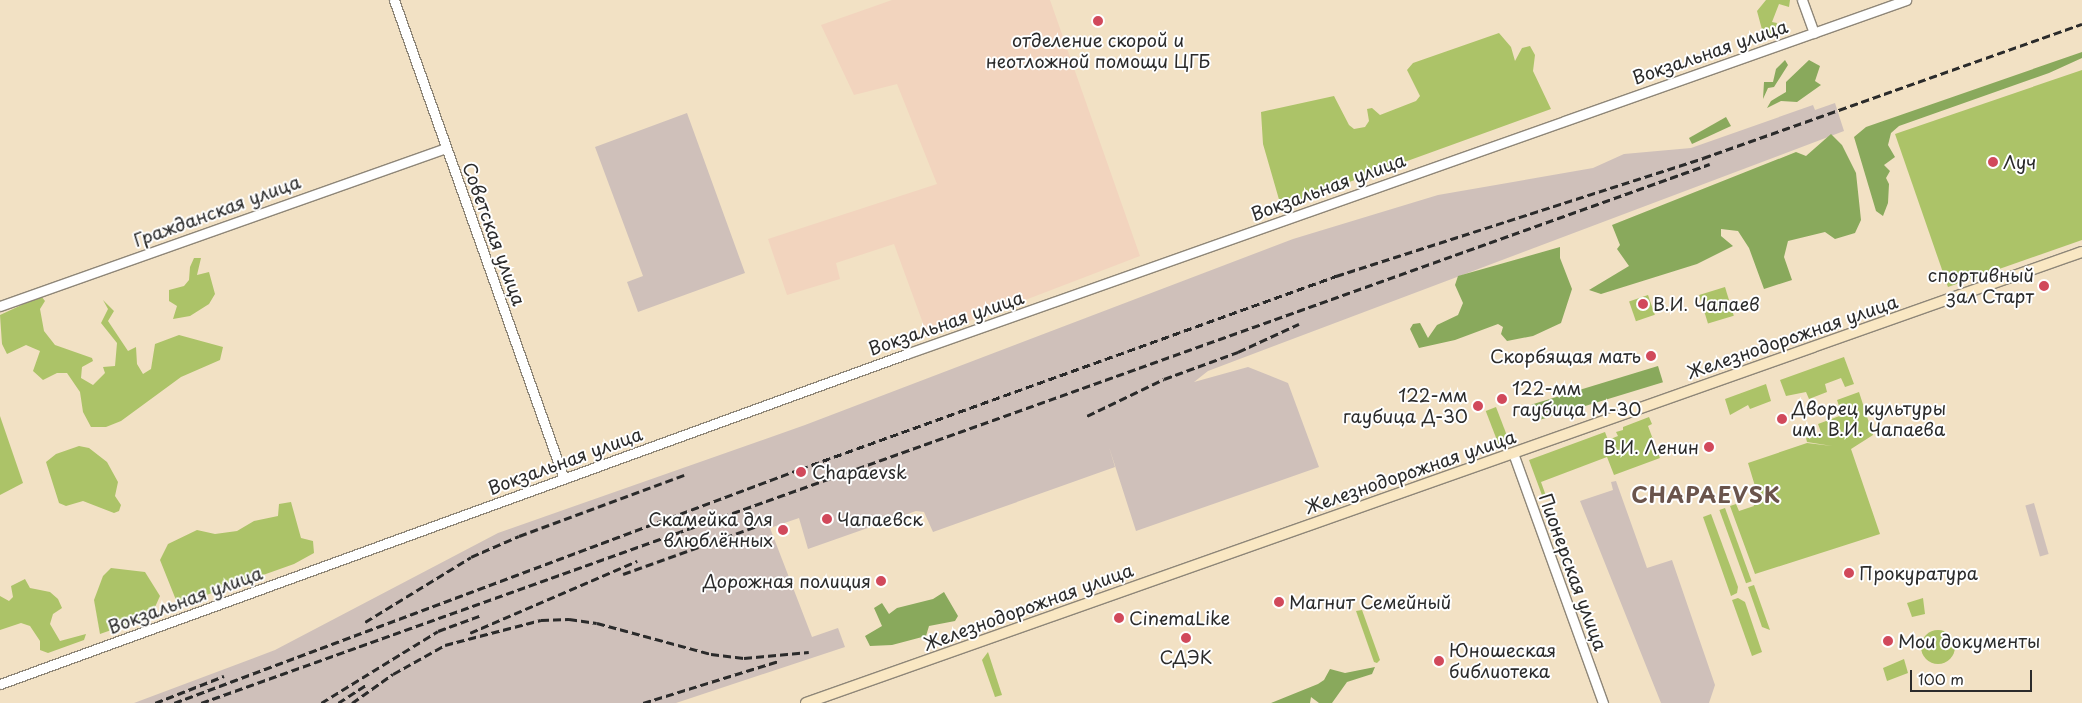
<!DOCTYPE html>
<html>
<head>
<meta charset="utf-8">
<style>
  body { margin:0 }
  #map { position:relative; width:2082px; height:703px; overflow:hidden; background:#f2e1c4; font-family:"Playpen Sans",sans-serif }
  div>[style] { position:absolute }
  .built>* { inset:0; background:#f2d4be }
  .industrial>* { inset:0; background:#cfc0ba; transform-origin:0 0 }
  .green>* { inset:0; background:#acc368; transform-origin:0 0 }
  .round { border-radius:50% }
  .forest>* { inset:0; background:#89a95c; transform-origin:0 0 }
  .roads { filter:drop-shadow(1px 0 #8e8678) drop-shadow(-1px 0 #8e8678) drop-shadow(0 1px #8e8678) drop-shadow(0 -1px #8e8678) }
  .tertiary>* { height:9px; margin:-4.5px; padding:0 4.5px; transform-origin:4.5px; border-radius:4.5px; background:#fff }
  .secondary>* { height:10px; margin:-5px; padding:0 5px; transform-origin:5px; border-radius:5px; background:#f9e7c3 }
  .rail>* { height:2.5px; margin-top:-1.25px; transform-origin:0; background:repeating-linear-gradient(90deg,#2b2b2b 0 8px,transparent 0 12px) }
  .dots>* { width:14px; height:14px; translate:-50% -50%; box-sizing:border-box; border:2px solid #fff; border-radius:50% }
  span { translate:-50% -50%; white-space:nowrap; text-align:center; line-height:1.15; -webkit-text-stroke:4px #fff; paint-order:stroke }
  .poi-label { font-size:18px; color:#2b2b2b }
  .left { translate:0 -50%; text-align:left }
  .right { translate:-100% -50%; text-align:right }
  .street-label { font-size:18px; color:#2b2b2b }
  .district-label { font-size:22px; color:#6a544c; font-weight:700; letter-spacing:1px }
  .scale { position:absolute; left:1910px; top:670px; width:122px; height:22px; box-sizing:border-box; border:2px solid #2b2b2b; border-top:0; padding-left:6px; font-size:15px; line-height:18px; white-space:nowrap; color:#2b2b2b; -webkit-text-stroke:4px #fff; paint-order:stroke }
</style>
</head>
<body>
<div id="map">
  <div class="built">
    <div style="clip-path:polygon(892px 0,1050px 0,1140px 256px,928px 337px,894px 244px,836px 263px,840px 279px,787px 295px,768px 239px,937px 184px,897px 84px,854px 95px,821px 25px)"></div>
  </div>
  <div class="industrial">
    <div style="clip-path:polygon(1835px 103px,1844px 131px,1208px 371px,1194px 382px,1248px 367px,1288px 383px,1319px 467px,1136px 531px,1109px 447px,1115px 467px,933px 532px,924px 512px,916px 511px,808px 549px,799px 518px,770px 528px,812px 637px,838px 628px,845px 647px,676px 703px,134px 703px,275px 650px,498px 533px,805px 425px,1293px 239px,1438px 195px,1593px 168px,1624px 154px,1691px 148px,1813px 105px,1815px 110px)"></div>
    <div style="clip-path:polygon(687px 113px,745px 273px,638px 312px,627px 282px,643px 276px,595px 147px)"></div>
    <div style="clip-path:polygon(1616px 481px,1647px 568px,1672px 560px,1715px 685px,1709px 703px,1661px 703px,1580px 501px,1613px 490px,1611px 482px)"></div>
    <div style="left:2034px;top:503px;width:53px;height:9px;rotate:74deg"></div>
  </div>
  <div class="green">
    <div style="clip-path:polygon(1766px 0,1790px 0,1789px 7px,1779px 4px,1772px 22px,1777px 23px,1775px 33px,1764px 37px,1757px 11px)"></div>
    <div style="clip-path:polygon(1499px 33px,1511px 47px,1515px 61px,1522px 48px,1530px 46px,1535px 55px,1533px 71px,1551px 109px,1283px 206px,1280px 203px,1263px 144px,1261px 112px,1334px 96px,1349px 125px,1354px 129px,1365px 127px,1369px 121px,1367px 109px,1372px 108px,1380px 115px,1416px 101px,1420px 96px,1407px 70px,1413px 63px)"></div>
    <div style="clip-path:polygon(2082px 70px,2082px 240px,1948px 287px,1895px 134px)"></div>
    <div style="clip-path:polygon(194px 258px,201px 258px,197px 275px,209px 272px,215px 294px,209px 304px,190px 316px,173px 319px,177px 306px,169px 301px,169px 290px,184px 286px,189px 280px,190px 267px)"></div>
    <div style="left:1725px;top:287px;width:30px;height:27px;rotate:73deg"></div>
    <div style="left:1648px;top:295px;width:21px;height:20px;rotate:71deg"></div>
    <div style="clip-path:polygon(41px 296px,45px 301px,40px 309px,44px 331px,55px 345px,92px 358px,93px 361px,82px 367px,81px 378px,93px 385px,105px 373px,103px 367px,115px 366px,117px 343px,101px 323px,108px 309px,103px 300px,114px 311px,108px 321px,128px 351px,136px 347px,137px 364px,143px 374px,151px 369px,155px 344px,179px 335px,223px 347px,220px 360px,181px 377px,121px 421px,106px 427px,91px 427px,83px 412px,80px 392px,67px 373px,57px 373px,43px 380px,33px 371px,40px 351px,26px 345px,7px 354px,2px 344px,0 315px)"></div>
    <div style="clip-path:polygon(1844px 357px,1854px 384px,1845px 387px,1841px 378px,1825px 384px,1827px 392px,1809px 399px,1806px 392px,1786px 396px,1780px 380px)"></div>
    <div style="clip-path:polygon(1766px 384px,1771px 401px,1750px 409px,1748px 405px,1730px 415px,1725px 399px)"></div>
    <div style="clip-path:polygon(1859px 392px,1873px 435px,1851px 449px,1880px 534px,1755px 574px,1730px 506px,1736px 504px,1739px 511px,1754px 506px,1752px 499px,1758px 496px,1748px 463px,1807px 443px,1832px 446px,1807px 442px,1806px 438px,1821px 432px,1818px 424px,1842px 415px,1837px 400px)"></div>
    <div style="left:1496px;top:407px;width:39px;height:11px;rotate:69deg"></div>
    <div style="clip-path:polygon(0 416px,23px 483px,0 495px)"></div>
    <div style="clip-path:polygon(1649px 417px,1652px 424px,1648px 426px,1660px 458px,1614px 475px,1607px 457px,1541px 482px,1546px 496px,1543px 498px,1529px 460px,1605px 432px,1608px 440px,1618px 436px,1616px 432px,1623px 430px,1623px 427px)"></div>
    <div style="clip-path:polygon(79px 446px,89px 448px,107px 462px,118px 482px,115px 496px,121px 505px,119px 511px,114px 513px,83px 501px,66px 506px,59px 503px,46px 462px,56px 454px)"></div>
    <div style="clip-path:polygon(291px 502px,301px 538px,313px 541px,314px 553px,294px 564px,178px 605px,160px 560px,168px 544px,197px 530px,215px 534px,237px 531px,254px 521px,278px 516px,279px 504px)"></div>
    <div style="left:1725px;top:508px;width:78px;height:6px;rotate:70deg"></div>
    <div style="clip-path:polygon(1711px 514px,1738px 587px,1737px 593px,1731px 596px,1703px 517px)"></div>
    <div style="clip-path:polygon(111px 568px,145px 572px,160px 596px,151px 616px,100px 634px,94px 600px,103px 576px)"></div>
    <div style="clip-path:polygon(25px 579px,30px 588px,50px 592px,58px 599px,62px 608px,53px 614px,50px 624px,60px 641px,86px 634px,84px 640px,48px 653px,40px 650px,40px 641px,30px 626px,21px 623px,0 630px,0 596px,9px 601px,13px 597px,11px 586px)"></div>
    <div style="clip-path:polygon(1754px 585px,1770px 630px,1762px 627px,1748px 587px)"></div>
    <div style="clip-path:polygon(1738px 598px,1745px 602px,1762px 652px,1752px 656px,1732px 600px)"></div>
    <div style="clip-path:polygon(1923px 598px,1925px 614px,1912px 617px,1907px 603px)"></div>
    <div style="clip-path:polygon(1362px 610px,1380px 660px,1377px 663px,1374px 662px,1356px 611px)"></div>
    <div class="round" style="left:1921px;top:630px;width:34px;height:34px"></div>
    <div style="clip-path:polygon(988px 652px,1002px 695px,995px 697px,982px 660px)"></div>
    <div style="clip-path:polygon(1904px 659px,1908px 673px,1887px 681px,1883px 668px)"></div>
  </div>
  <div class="forest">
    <div style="clip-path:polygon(2082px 52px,2082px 58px,2049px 73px,1899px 126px,1891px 133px,1888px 145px,1895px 157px,1884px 165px,1890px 171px,1886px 178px,1889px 184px,1888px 203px,1883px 216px,1876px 211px,1854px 137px,1866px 127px)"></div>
    <div style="clip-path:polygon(1785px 60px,1788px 65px,1774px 87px,1768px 88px,1763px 99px,1764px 82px,1773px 82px,1776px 69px)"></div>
    <div style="clip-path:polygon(1809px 60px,1820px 66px,1815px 81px,1821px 85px,1797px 102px,1781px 101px,1767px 108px,1771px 101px,1786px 92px,1786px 82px)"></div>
    <div style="clip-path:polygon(1726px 117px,1731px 126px,1692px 144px,1689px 138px)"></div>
    <div style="clip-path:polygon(1831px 134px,1842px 145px,1856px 173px,1861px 220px,1855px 233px,1835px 239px,1825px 232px,1788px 241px,1784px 257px,1792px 280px,1764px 289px,1749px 248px,1738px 231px,1721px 229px,1721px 236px,1733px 246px,1697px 264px,1601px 294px,1589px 290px,1629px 266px,1617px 249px,1620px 245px,1612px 225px,1796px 152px,1806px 156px)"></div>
    <div style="clip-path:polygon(1560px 247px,1560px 258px,1572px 289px,1561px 323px,1533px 336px,1507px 341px,1501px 334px,1503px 327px,1498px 324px,1455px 340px,1419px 348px,1410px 329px,1413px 324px,1420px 323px,1428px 338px,1437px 325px,1458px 315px,1463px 303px,1455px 285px,1458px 276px)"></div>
    <div style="left:1658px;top:366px;width:17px;height:132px;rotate:73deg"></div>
    <div style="clip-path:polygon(944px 592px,958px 616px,955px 621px,929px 626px,926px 636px,892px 645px,870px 646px,865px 636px,882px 626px,874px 608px,882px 603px,889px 614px,897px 608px,933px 599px)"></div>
    <div style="clip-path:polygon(1375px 667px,1372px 674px,1347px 682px,1332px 703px,1319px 703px,1311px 697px,1310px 703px,1271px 703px,1318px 684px,1324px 680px,1330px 669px,1345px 673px)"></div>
  </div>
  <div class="roads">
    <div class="tertiary">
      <div style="left:394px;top:0;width:508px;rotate:70.46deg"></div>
      <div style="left:1802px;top:0;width:35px;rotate:70deg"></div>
      <div style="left:0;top:306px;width:473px;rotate:-19.5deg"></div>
      <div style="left:1513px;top:453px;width:266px;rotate:70.2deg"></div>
      <div style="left:0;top:684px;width:964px;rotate:-20.01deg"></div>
      <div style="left:906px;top:354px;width:1061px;rotate:-19.49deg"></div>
    </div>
    <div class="secondary">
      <div style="left:806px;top:703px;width:1353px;rotate:-19.47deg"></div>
    </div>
  </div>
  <div class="rail">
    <div style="left:1087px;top:416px;width:85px;rotate:-25.7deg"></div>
    <div style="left:1164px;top:379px;width:79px;rotate:-20deg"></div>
    <div style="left:1238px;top:352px;width:67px;rotate:-24.7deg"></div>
    <div style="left:623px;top:574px;width:142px;rotate:-19.7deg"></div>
    <div style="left:365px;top:622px;width:124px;rotate:-31.5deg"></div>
    <div style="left:471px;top:557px;width:52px;rotate:-23.6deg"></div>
    <div style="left:519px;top:536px;width:179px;rotate:-20.3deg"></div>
    <div style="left:470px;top:633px;width:182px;rotate:-23.3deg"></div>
    <div style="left:155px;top:703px;width:74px;rotate:-21.4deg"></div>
    <div style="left:174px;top:703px;width:668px;rotate:-20.5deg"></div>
    <div style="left:800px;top:469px;width:570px;rotate:-19.8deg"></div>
    <div style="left:1336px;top:276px;width:386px;rotate:-17.8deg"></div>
    <div style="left:1703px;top:158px;width:402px;rotate:-19.5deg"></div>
    <div style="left:201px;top:703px;width:1602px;rotate:-19.66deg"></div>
    <div style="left:321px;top:703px;width:137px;rotate:-31.6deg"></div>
    <div style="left:438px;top:631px;width:44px;rotate:-20.1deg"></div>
    <div style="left:338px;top:703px;width:35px;rotate:-33deg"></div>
    <div style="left:352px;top:703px;width:50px;rotate:-35.3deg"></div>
    <div style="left:393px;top:674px;width:60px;rotate:-29.1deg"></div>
    <div style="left:445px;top:645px;width:99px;rotate:-14.6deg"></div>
    <div style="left:541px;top:620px;width:28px;rotate:-2deg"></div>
    <div style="left:569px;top:619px;width:28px;rotate:8deg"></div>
    <div style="left:597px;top:623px;width:118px;rotate:15.2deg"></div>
    <div style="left:711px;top:654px;width:33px;rotate:7deg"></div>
    <div style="left:744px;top:658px;width:65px;rotate:-5.3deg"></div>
    <div style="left:643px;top:703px;width:142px;rotate:-17.2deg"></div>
  </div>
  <div class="dots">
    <div style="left:1098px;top:21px;background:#d1495b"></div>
    <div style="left:1993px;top:162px;background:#d1495b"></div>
    <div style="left:2044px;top:286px;background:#d1495b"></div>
    <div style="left:1643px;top:304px;background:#d1495b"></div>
    <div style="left:1651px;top:356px;background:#d1495b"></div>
    <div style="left:1502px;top:399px;background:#d1495b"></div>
    <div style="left:1478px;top:406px;background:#d1495b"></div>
    <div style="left:1782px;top:419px;background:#d1495b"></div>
    <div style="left:1709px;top:447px;background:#d1495b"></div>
    <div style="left:801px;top:472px;background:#d1495b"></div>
    <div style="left:827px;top:519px;background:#d1495b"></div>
    <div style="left:783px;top:530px;background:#d1495b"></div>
    <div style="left:1849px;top:573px;background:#d1495b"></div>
    <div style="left:881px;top:581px;background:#d1495b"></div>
    <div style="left:1279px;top:602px;background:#d1495b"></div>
    <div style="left:1119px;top:618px;background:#d1495b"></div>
    <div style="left:1186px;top:638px;background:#d1495b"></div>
    <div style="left:1888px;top:641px;background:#d1495b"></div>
    <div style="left:1439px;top:661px;background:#d1495b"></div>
  </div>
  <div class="poi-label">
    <span style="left:1098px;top:51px">отделение скорой и<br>неотложной помощи ЦГБ</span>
    <span class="left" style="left:2003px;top:162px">Луч</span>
    <span class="right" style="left:2034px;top:286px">спортивный<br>зал Старт</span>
    <span class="left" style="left:1653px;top:304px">В.И. Чапаев</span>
    <span class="right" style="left:1641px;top:356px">Скорбящая мать</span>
    <span class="left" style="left:1512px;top:399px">122-мм<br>гаубица М-30</span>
    <span class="right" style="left:1468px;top:406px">122-мм<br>гаубица Д-30</span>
    <span class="left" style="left:1792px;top:419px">Дворец культуры<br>им. В.И. Чапаева</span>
    <span class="right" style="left:1699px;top:447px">В.И. Ленин</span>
    <span class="left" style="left:812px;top:472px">Chapaevsk</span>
    <span class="left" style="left:837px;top:519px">Чапаевск</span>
    <span class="right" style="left:773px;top:530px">Скамейка для<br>влюблённых</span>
    <span class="left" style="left:1859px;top:573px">Прокуратура</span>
    <span class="right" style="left:871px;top:581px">Дорожная полиция</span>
    <span class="left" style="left:1289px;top:602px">Магнит Семейный</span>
    <span class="left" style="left:1129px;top:618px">CinemaLike</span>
    <span class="left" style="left:1898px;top:641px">Мои документы</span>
    <span class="left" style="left:1449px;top:661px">Юношеская<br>библиотека</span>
    <span style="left:1186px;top:657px">СДЭК</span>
  </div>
  <div class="street-label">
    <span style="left:1710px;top:52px;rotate:-19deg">Вокзальная улица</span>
    <span style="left:1328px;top:187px;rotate:-20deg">Вокзальная улица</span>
    <span style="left:217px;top:211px;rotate:-20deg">Гражданская улица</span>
    <span style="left:494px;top:234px;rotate:70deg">Советская улица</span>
    <span style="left:946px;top:323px;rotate:-19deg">Вокзальная улица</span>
    <span style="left:1792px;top:337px;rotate:-19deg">Железнодорожная улица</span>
    <span style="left:565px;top:461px;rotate:-20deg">Вокзальная улица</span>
    <span style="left:1410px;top:472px;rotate:-19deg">Железнодорожная улица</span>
    <span style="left:1573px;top:572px;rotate:70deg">Пионерская улица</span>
    <span style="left:185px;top:600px;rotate:-20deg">Вокзальная улица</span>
    <span style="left:1028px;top:607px;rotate:-20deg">Железнодорожная улица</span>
  </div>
  <div class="district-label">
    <span style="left:1706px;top:494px">CHAPAEVSK</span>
  </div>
  <div class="scale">100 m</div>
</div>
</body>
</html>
